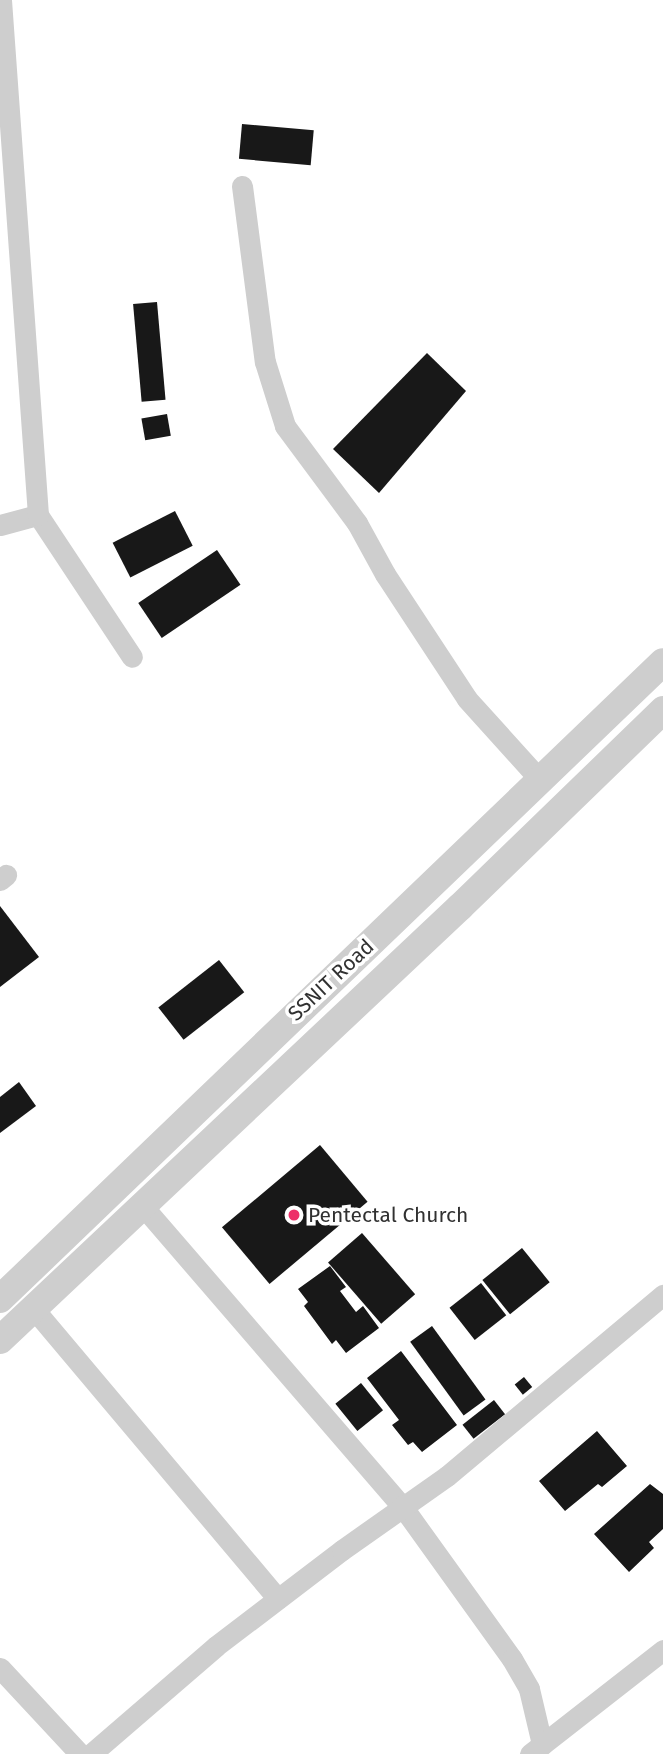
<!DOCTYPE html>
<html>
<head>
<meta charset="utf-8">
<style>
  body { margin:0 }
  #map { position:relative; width:663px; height:1754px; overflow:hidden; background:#fff; font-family:"Fira Sans",sans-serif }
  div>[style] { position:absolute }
  .building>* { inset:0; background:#181818; transform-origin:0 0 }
  .minor>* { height:21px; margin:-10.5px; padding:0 10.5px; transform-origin:10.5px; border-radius:10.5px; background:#cecece }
  .tertiary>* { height:28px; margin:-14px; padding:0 14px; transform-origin:14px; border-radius:14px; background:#cecece }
  .dots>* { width:19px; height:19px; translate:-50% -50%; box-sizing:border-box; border:4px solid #fff; border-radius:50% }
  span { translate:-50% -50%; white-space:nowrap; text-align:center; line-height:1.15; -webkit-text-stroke:7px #fff; paint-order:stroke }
  .street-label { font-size:21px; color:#313131 }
  .poi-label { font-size:21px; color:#313131 }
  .left { translate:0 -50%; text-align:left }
</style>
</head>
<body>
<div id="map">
  <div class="building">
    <div style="left:242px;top:124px;width:72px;height:35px;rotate:5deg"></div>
    <div style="left:157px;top:302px;width:98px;height:24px;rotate:85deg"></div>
    <div style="clip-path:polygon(427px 353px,466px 391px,379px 493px,333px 449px)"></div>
    <div style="left:167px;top:414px;width:22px;height:26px;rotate:80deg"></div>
    <div style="left:175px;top:511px;width:39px;height:70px;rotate:63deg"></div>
    <div style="left:217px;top:550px;width:42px;height:95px;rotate:56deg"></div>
    <div style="clip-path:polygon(0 906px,39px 957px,0 987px)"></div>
    <div style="left:219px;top:960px;width:41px;height:77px;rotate:52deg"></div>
    <div style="clip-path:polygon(19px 1082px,36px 1106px,0 1133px,0 1097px)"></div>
    <div style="left:320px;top:1145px;width:74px;height:128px;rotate:50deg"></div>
    <div style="left:362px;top:1233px;width:81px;height:45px;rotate:49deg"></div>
    <div style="left:522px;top:1248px;width:44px;height:51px;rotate:51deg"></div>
    <div style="clip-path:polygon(330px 1266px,346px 1287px,340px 1291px,356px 1312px,363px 1306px,379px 1328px,346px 1353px,336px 1340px,332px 1344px,304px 1306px,308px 1302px,298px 1289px)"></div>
    <div style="left:481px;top:1283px;width:41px;height:40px;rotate:52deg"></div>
    <div style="left:432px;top:1326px;width:91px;height:27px;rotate:54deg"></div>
    <div style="clip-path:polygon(401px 1351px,457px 1425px,422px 1452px,413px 1442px,408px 1445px,392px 1425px,399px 1420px,367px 1378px)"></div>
    <div style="left:524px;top:1377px;width:13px;height:12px;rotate:51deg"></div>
    <div style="left:361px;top:1383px;width:35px;height:33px;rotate:51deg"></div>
    <div style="left:494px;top:1400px;width:18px;height:40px;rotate:52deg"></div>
    <div style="clip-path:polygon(597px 1431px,627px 1466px,602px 1487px,598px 1484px,565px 1511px,539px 1481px)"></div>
    <div style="clip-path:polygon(650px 1484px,663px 1494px,663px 1529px,649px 1542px,654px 1548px,629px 1572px,594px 1534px)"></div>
  </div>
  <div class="minor">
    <div style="left:242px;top:186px;width:177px;rotate:82.6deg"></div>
    <div style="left:265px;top:362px;width:67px;rotate:72.6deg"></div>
    <div style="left:285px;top:426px;width:121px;rotate:53.4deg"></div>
    <div style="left:357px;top:523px;width:58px;rotate:61.2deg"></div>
    <div style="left:385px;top:574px;width:149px;rotate:56.7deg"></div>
    <div style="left:467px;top:699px;width:110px;rotate:47.9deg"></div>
    <div style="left:38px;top:515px;width:170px;rotate:56.5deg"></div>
    <div style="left:0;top:525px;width:39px;rotate:-15deg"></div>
    <div style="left:38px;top:515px;width:516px;rotate:-94.11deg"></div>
    <div style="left:0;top:880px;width:8px;rotate:-40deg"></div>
    <div style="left:141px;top:1204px;width:399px;rotate:49.2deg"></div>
    <div style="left:402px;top:1506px;width:188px;rotate:54.3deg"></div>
    <div style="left:512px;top:1659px;width:34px;rotate:60deg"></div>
    <div style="left:529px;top:1689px;width:57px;rotate:76.7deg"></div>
    <div style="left:33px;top:1308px;width:380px;rotate:49.9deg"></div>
    <div style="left:0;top:1668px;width:117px;rotate:47.1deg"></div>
    <div style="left:91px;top:1754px;width:165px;rotate:-40.8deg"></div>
    <div style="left:216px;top:1646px;width:158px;rotate:-37.3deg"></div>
    <div style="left:342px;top:1550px;width:128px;rotate:-35.2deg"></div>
    <div style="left:447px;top:1476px;width:282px;rotate:-40deg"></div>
    <div style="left:530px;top:1754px;width:169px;rotate:-38deg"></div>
  </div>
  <div class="tertiary">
    <div style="left:0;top:1299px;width:919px;rotate:-43.85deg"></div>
    <div style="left:0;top:1340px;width:632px;rotate:-43.27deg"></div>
    <div style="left:460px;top:907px;width:283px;rotate:-44.1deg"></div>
  </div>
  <div class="dots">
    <div style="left:294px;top:1215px;background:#ed2f69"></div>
  </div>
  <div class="street-label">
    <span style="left:331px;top:980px;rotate:-43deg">SSNIT Road</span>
  </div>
  <div class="poi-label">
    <span class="left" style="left:308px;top:1215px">Pentectal Church</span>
  </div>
</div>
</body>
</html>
